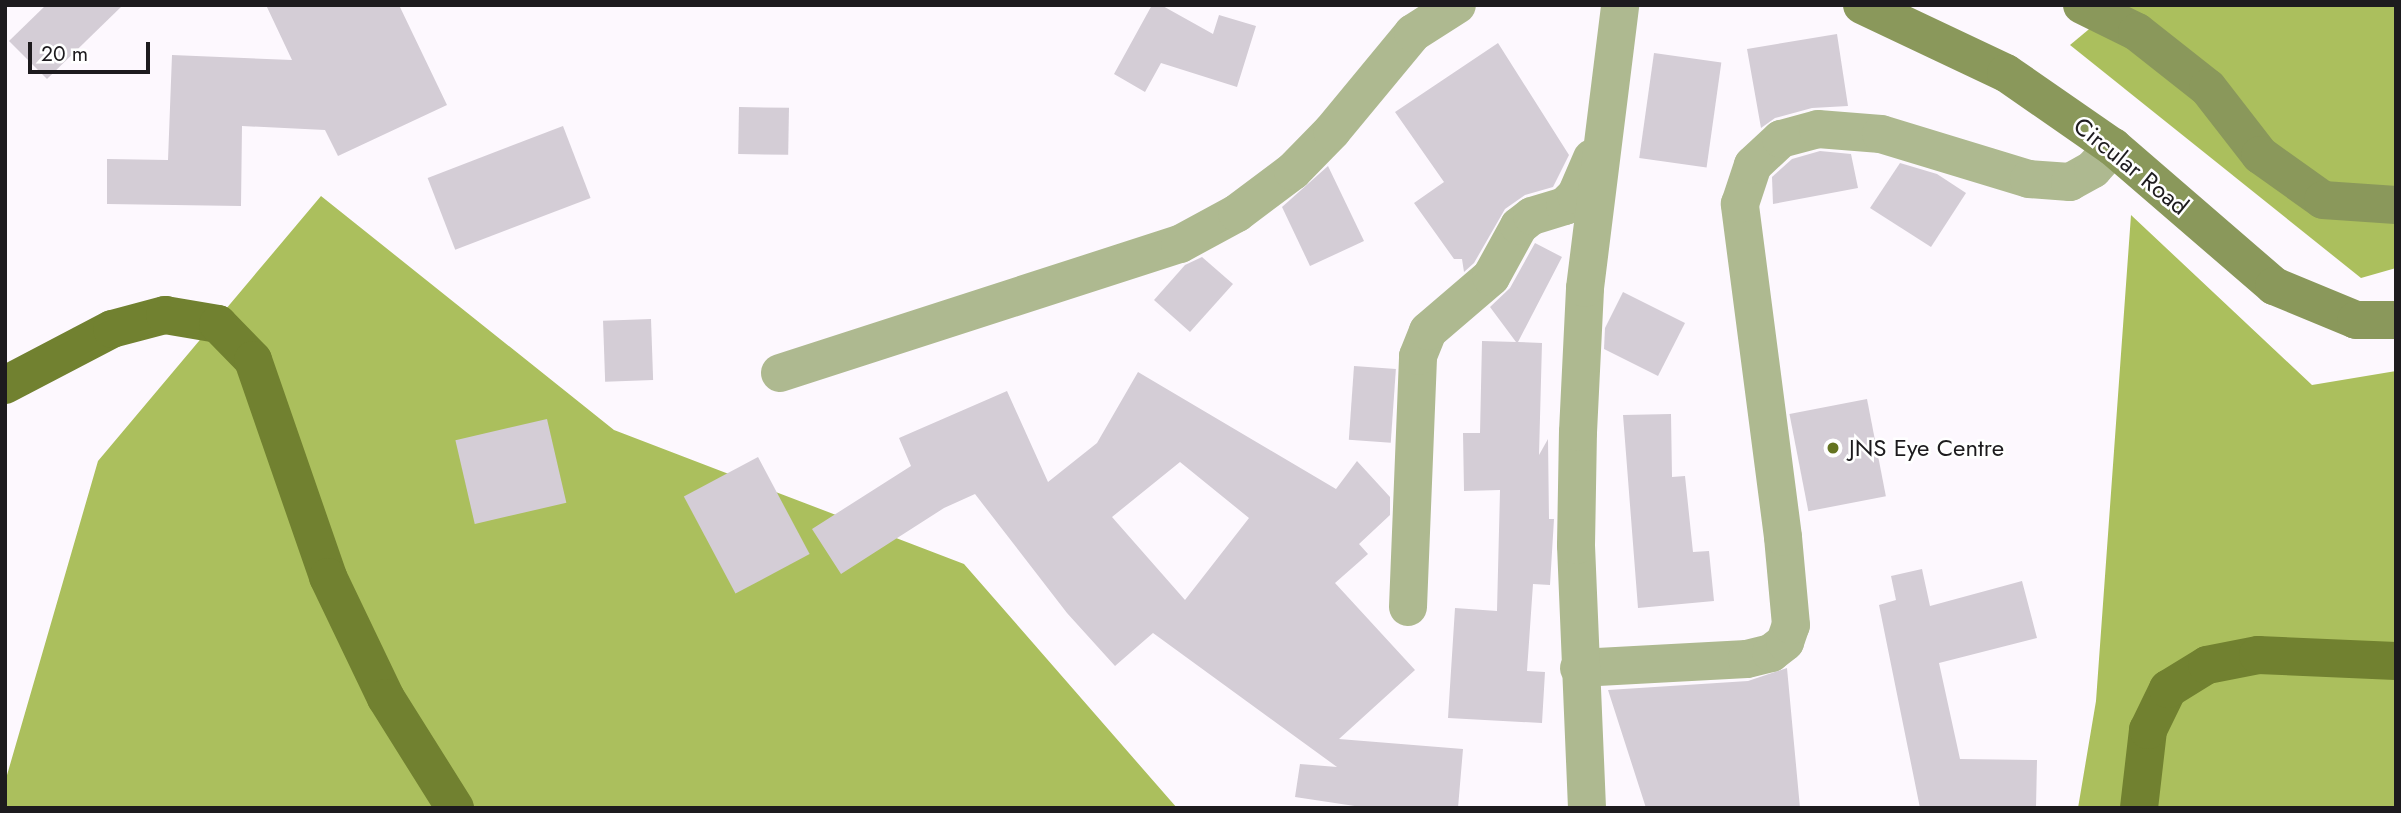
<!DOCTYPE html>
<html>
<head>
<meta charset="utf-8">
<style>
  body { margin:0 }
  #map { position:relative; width:2401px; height:813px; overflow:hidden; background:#fdf8fe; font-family:Jost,sans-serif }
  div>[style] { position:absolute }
  .forest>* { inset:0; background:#abbf5d }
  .building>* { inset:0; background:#d4cdd6; transform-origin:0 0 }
  .street>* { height:38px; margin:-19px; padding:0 19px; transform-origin:19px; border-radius:19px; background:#aeb990 }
  .secondary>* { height:38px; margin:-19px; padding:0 19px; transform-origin:19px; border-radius:19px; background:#8a985b }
  .primary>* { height:38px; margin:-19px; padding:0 19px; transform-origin:19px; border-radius:19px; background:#718130 }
  .dots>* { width:19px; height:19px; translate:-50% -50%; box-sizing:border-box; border:4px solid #fff; border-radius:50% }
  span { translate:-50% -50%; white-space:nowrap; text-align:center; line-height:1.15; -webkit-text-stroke:5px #fff; paint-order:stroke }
  .street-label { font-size:24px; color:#1d1b1e }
  .poi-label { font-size:24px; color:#1d1b1e }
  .left { translate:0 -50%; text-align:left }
  .frame { position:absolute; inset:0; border:7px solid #1d1b1e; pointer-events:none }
  .scale { position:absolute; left:28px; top:42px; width:122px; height:32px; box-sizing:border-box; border:4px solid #1d1b1e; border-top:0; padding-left:9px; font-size:21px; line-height:24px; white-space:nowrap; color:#1d1b1e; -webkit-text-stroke:5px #fff; paint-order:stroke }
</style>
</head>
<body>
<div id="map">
  <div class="forest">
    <div style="clip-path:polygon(2118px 5px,2396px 5px,2396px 268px,2361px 278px,2070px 45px)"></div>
    <div style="clip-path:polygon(321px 196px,614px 430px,964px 564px,1177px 808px,5px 808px,5px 782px,98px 461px)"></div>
    <div style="clip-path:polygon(2131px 215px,2312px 385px,2396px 371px,2396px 808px,2078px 808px,2096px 701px)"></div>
  </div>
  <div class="building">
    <div style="clip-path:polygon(46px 5px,123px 5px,47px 79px,9px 41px)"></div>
    <div style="clip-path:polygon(266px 5px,399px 5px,447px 105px,338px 156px,325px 130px,242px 126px,241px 206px,107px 204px,107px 159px,168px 160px,172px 55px,292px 60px)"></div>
    <div style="clip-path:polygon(1152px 5px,1161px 5px,1213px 34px,1219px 15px,1256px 26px,1237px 87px,1161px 63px,1145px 92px,1114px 74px)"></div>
    <div style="clip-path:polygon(1837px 34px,1848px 106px,1812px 108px,1775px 118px,1761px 128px,1747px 49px)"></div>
    <div style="clip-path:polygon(1498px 43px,1569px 155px,1553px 187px,1525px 195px,1505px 209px,1474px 263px,1464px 272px,1462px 259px,1454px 259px,1414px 203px,1444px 182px,1395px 112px)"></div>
    <div style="left:1654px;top:53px;width:68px;height:106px;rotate:8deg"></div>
    <div style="left:739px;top:107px;width:50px;height:47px;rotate:1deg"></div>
    <div style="left:563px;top:126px;width:77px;height:145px;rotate:69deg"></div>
    <div style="clip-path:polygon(1820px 151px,1851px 154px,1858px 188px,1773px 204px,1772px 177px,1792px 159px)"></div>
    <div style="clip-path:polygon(1900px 163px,1937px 174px,1966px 193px,1931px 247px,1870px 208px)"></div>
    <div style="clip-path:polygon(1328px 166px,1364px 241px,1310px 266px,1282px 207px)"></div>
    <div style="clip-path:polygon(1535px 243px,1562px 257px,1518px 342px,1542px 343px,1539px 455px,1548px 439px,1549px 519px,1554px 519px,1550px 585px,1533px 584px,1527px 671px,1545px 672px,1542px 723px,1448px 718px,1455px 608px,1497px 611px,1500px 490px,1464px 491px,1463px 433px,1480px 433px,1482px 341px,1516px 342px,1490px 307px,1510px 288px)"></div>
    <div style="clip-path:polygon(1202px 257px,1233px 284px,1190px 332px,1154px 300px,1185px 265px)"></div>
    <div style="clip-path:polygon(1623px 292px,1685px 323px,1658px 376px,1604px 349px,1605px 328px)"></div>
    <div style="left:651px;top:319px;width:61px;height:48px;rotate:88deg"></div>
    <div style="left:1354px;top:366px;width:42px;height:74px;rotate:4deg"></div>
    <div style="clip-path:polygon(evenodd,1138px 372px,1336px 489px,1357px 461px,1390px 497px,1390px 515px,1359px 544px,1368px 554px,1335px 583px,1415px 670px,1339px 739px,1463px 749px,1458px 808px,1368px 808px,1295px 797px,1300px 764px,1337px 767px,1153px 633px,1115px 666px,1067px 613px,975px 494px,944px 508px,841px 574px,812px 529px,911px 466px,899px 438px,1007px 391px,1048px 482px,1097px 443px,1138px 372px,1180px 462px,1249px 518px,1185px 600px,1112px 517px,1180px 462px)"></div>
    <div style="left:1867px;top:399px;width:99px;height:79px;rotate:79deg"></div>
    <div style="clip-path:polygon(1671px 414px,1672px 477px,1685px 476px,1693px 552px,1709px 551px,1714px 601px,1638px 608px,1623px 415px)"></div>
    <div style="left:547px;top:419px;width:86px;height:94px;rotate:77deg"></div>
    <div style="left:758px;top:457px;width:110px;height:84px;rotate:62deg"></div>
    <div style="clip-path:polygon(1922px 569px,1930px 606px,2022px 581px,2037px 638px,1939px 663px,1960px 759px,2037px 760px,2036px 808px,1920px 808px,1879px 605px,1896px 600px,1891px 576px)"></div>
    <div style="clip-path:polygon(1787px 668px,1800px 808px,1646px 808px,1608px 690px,1748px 681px)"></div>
  </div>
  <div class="street">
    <div style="left:780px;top:373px;width:420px;rotate:-17.9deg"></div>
    <div style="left:1180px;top:244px;width:65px;rotate:-28.5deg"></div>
    <div style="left:1237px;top:213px;width:70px;rotate:-36.9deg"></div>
    <div style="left:1293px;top:171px;width:56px;rotate:-45.7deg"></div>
    <div style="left:1332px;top:131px;width:127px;rotate:-50.4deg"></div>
    <div style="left:1413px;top:33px;width:52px;rotate:-32.5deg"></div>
    <div style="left:1408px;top:607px;width:251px;rotate:-87.7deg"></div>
    <div style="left:1418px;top:356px;width:27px;rotate:-68deg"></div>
    <div style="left:1428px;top:331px;width:83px;rotate:-40.6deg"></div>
    <div style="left:1491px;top:277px;width:58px;rotate:-61.2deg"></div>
    <div style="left:1519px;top:226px;width:16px;rotate:-38deg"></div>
    <div style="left:1532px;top:216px;width:34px;rotate:-17deg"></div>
    <div style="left:1565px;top:206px;width:16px;rotate:-45deg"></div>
    <div style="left:1576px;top:195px;width:40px;rotate:-66.6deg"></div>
    <div style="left:1579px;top:668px;width:168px;rotate:-3.1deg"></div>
    <div style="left:1747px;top:659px;width:25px;rotate:-14deg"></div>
    <div style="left:1771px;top:653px;width:18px;rotate:-38deg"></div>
    <div style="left:1785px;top:642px;width:18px;rotate:-71deg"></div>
    <div style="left:1791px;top:625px;width:88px;rotate:-95.2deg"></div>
    <div style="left:1783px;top:537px;width:336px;rotate:-97.4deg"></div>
    <div style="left:1740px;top:204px;width:41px;rotate:-71.6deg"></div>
    <div style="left:1753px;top:165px;width:38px;rotate:-43deg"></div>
    <div style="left:1781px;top:139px;width:38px;rotate:-15deg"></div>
    <div style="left:1818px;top:129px;width:63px;rotate:4.5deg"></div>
    <div style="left:1881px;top:134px;width:155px;rotate:16.9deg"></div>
    <div style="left:2029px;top:179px;width:41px;rotate:4.2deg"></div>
    <div style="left:2070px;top:182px;width:26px;rotate:-29deg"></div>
    <div style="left:2093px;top:169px;width:30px;rotate:-48deg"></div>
    <div style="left:1587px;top:808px;width:263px;rotate:-92.4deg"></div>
    <div style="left:1576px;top:545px;width:113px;rotate:-89deg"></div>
    <div style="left:1578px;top:432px;width:144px;rotate:-87.2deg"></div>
    <div style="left:1585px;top:288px;width:285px;rotate:-82.9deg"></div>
  </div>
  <div class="secondary">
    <div style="left:1862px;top:5px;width:159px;rotate:25.3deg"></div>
    <div style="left:2006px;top:73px;width:130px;rotate:34.7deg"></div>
    <div style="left:2113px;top:147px;width:213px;rotate:40.8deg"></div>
    <div style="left:2274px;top:286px;width:89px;rotate:22.5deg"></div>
    <div style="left:2356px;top:320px;width:40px"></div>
    <div style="left:2082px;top:5px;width:61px;rotate:26.1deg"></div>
    <div style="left:2137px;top:32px;width:90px;rotate:38.3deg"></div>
    <div style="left:2208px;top:88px;width:85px;rotate:52.2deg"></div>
    <div style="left:2260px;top:155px;width:77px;rotate:35.5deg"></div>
    <div style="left:2323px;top:200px;width:73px;rotate:3.9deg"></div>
  </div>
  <div class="primary">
    <div style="left:5px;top:385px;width:121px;rotate:-27.6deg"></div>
    <div style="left:112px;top:329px;width:55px;rotate:-14.8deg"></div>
    <div style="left:165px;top:315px;width:54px;rotate:9.6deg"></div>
    <div style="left:218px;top:324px;width:50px;rotate:45.8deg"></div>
    <div style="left:253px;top:360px;width:230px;rotate:70.9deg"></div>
    <div style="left:328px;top:577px;width:134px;rotate:64.4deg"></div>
    <div style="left:386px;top:698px;width:130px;rotate:57.9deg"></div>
    <div style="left:2139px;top:808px;width:79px;rotate:-83.4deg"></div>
    <div style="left:2148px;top:730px;width:46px;rotate:-64deg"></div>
    <div style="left:2168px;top:689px;width:46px;rotate:-31.6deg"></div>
    <div style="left:2207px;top:665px;width:52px;rotate:-11.1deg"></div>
    <div style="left:2258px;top:655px;width:138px;rotate:2.5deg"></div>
  </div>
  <div class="dots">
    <div style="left:1833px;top:448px;background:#647320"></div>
  </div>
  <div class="street-label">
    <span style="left:2131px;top:166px;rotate:39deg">Circular Road</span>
  </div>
  <div class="poi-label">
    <span class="left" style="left:1849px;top:448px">JNS Eye Centre</span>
  </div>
  <div class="frame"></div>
  <div class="scale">20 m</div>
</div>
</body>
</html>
